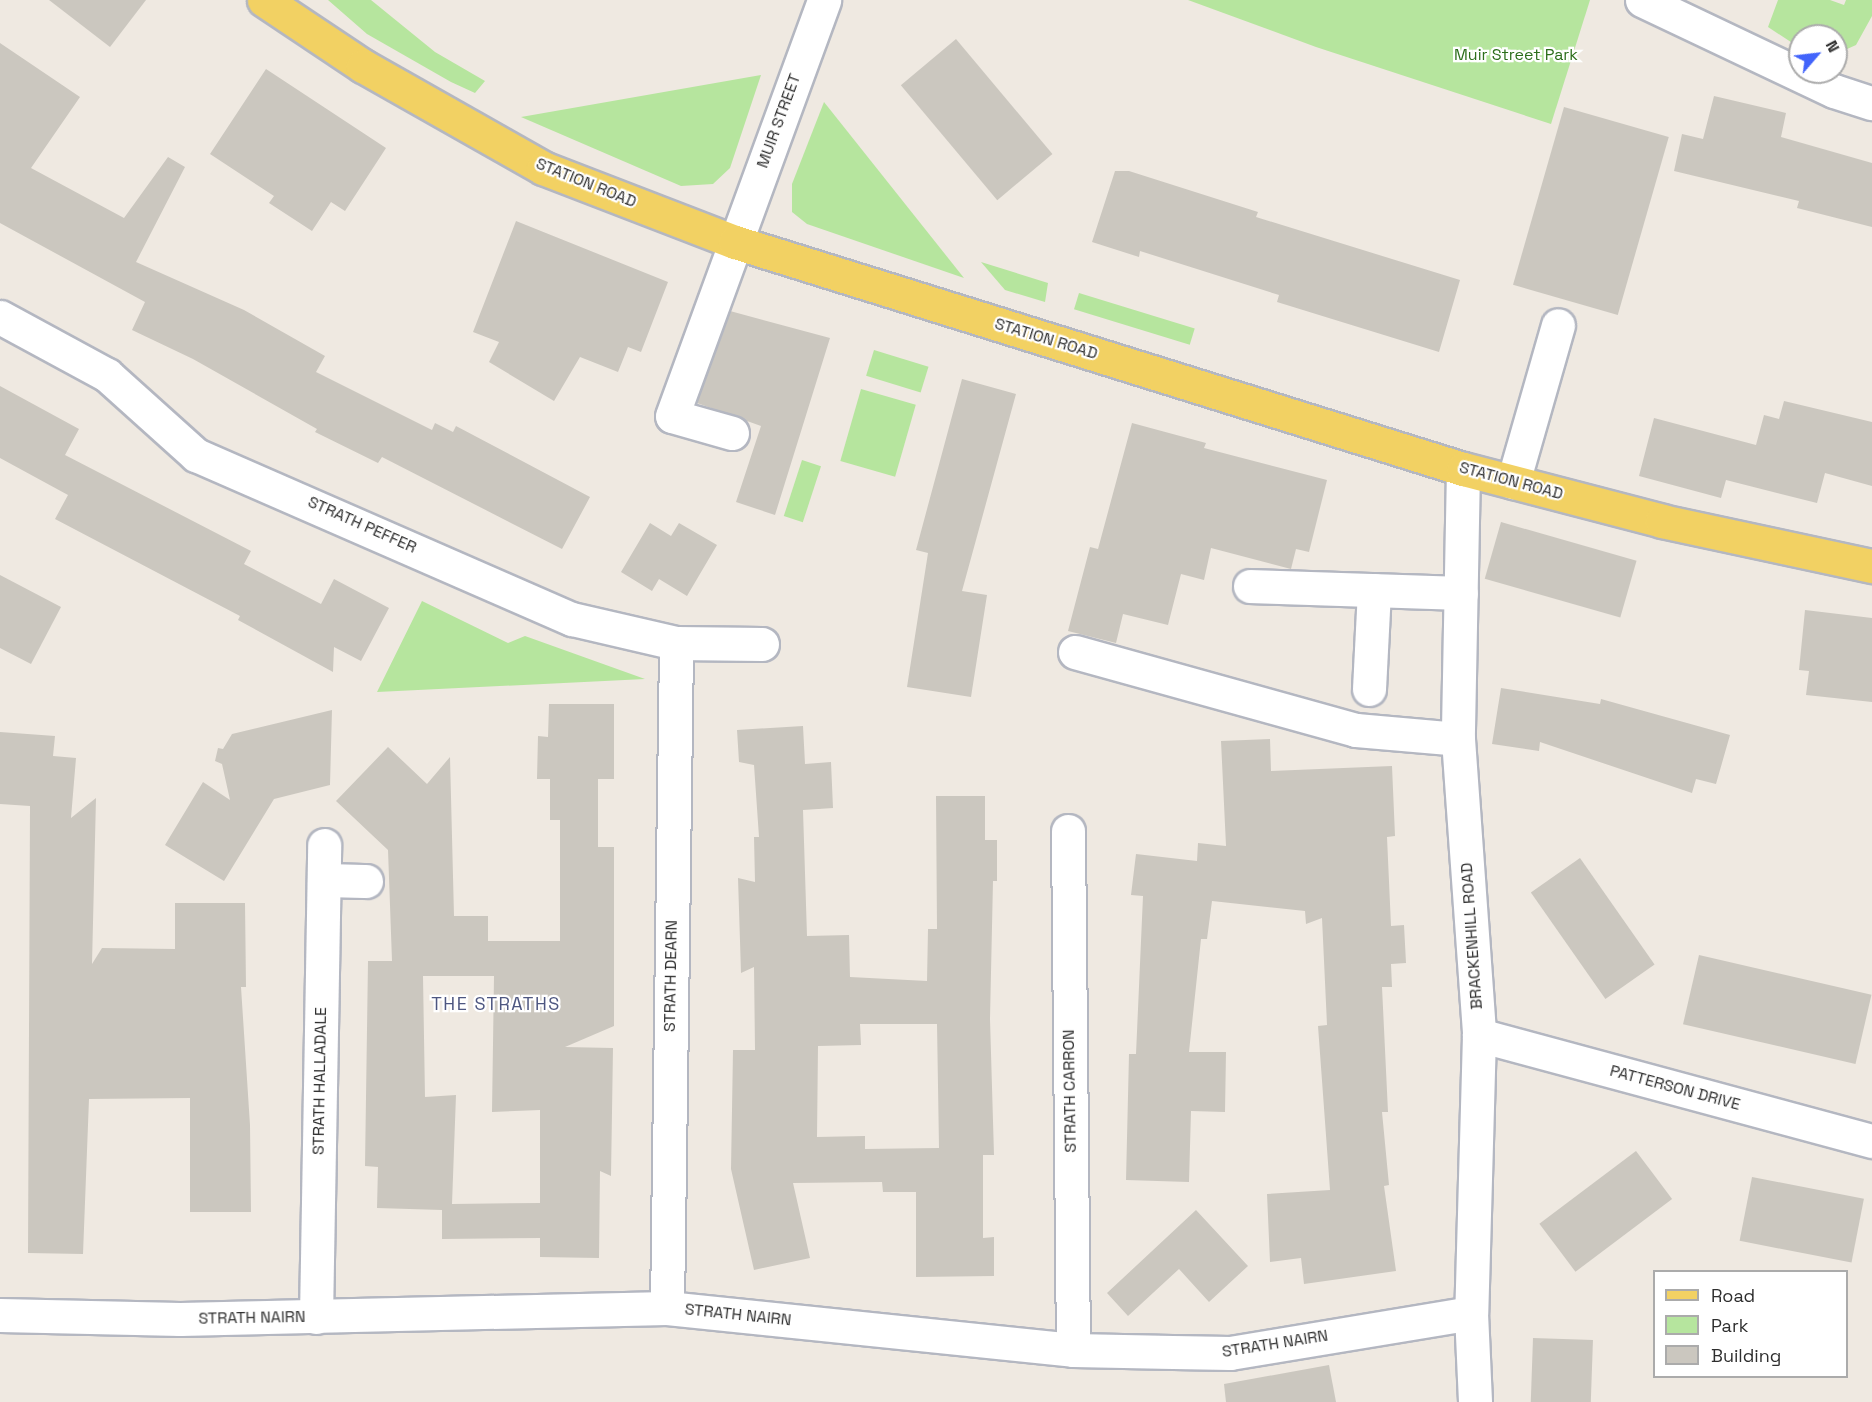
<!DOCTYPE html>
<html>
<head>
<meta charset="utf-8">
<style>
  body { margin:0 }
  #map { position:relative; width:1872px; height:1402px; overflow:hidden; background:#efe9e1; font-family:"Space Grotesk",sans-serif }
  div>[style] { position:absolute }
  .green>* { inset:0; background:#b6e59e; transform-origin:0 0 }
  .building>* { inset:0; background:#cbc7bf; transform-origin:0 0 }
  .roads { filter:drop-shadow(2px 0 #b4b7c1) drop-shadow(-2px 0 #b4b7c1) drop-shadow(0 2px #b4b7c1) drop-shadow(0 -2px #b4b7c1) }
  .minor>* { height:33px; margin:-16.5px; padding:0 16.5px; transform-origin:16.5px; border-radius:16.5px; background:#fff }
  .major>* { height:33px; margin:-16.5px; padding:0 16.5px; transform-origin:16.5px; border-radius:16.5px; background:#f2d163 }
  span { translate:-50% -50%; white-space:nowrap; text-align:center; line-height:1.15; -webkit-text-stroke:4.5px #fff; paint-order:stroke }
  .park-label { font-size:16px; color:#2c6e1b }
  .street-label { font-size:16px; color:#2e2e2e }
  .neighbourhood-label { font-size:18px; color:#4d5680; letter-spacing:1.5px }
  .legend { position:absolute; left:1653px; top:1270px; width:195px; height:108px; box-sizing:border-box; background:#fff; border:2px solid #ababab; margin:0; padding:8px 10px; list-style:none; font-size:18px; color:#2e2e2e }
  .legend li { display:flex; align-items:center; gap:12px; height:30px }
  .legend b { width:30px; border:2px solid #ababab }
  .north { position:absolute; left:1788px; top:24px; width:60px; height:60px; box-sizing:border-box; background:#fff; border:2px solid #ababab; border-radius:50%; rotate:62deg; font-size:16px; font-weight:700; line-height:24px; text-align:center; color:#2e2e2e }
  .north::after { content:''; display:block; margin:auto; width:21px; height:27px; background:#4264fb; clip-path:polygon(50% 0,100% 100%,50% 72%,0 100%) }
</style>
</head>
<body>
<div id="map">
  <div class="green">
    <div style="clip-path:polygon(328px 0,371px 0,435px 52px,485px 81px,475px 93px,451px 82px,367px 34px)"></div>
    <div style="clip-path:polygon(1188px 0,1590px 0,1551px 124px,1316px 47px)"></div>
    <div style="clip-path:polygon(1778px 0,1830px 0,1844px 5px,1846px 0,1872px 0,1872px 16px,1856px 45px,1836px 54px,1836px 36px,1800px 36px,1800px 48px,1768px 27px)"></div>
    <div style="clip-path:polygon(761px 75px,730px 168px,713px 184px,681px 186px,521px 117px)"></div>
    <div style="clip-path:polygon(824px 102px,964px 278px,807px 224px,792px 212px,792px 184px)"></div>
    <div style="clip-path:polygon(981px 262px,1048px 283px,1045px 302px,1005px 290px)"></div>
    <div style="left:1079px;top:293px;width:121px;height:17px;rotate:17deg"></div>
    <div style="left:874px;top:350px;width:57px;height:27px;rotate:17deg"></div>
    <div style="left:861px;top:389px;width:57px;height:75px;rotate:16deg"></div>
    <div style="left:802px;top:460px;width:20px;height:59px;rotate:18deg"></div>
    <div style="clip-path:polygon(422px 601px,508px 643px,525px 636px,645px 679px,377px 692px)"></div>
  </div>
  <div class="building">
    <div style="clip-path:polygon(49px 0,146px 0,110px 47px)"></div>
    <div style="left:956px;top:39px;width:150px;height:72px;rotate:50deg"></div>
    <div style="clip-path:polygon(0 43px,80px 97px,31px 168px,124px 218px,168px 157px,185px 167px,136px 262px,244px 310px,325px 356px,316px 372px,432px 430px,435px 423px,453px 432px,456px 426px,590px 497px,562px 549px,382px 457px,378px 463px,315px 432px,317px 429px,193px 359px,132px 330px,145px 302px,0 223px)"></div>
    <div style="clip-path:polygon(266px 69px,386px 148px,345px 211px,331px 202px,312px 231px,269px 203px,274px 196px,210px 154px)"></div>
    <div style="clip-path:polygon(1714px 96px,1786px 113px,1781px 137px,1872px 163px,1872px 227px,1797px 208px,1799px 201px,1674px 171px,1682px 134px,1703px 139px)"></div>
    <div style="left:1564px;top:107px;width:109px;height:185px;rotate:16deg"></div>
    <div style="clip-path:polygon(1115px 171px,1129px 171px,1258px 212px,1256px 217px,1460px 280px,1439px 352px,1277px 302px,1279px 295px,1140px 251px,1139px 257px,1092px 242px)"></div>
    <div style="clip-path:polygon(516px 221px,668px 282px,641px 352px,628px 347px,618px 372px,580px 357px,554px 401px,489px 362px,499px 342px,473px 332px)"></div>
    <div style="clip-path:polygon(730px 311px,830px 338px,775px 515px,736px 502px,761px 426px,697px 403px)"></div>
    <div style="clip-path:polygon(962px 379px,1016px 394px,962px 591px,987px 595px,971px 697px,907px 687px,928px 553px,916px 550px)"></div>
    <div style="clip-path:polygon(0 386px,79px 429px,65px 455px,251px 551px,244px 564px,321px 604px,334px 579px,389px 608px,361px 661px,334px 647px,333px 672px,238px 620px,240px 616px,55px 519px,68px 495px,0 458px)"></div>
    <div style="clip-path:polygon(1784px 401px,1872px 422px,1872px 486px,1825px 473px,1817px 503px,1726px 480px,1721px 498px,1639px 476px,1654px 418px,1756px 445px,1764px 415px,1779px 419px)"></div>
    <div style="clip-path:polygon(1132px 423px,1206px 443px,1204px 448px,1327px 480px,1309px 552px,1296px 549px,1291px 569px,1211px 548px,1204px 580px,1181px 574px,1168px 625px,1123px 614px,1116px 643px,1068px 631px,1090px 547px,1098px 549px)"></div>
    <div style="left:1501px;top:522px;width:141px;height:59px;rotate:16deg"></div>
    <div style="clip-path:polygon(650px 523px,671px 536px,679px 523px,717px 545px,687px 596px,659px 579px,652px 591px,621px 572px)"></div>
    <div style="clip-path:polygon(0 575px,61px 607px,31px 664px,0 648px)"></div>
    <div style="clip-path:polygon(1805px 610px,1872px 618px,1872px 702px,1806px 695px,1809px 671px,1799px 670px)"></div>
    <div style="clip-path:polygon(1501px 688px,1600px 704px,1601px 699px,1730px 735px,1716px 784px,1696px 779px,1692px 793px,1540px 742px,1539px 751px,1492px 744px)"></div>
    <div style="clip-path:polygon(evenodd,549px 704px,614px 704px,614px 779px,598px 779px,598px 847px,614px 847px,614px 1026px,565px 1047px,613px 1048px,611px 1176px,600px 1171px,599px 1258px,540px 1257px,540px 1238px,442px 1239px,442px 1210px,377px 1208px,378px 1167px,365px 1166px,368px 961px,392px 961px,388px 850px,336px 801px,388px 747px,427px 784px,450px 757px,454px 916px,488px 916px,488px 941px,560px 941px,560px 820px,550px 820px,550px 779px,537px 779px,538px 736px,548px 737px,549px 704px,423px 976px,494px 976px,492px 1112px,540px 1110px,540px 1203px,452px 1204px,456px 1095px,425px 1097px,423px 976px)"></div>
    <div style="clip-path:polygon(332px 710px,330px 785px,274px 799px,224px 881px,165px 845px,203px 782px,230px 800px,222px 764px,215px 761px,218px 748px,223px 749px,232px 734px)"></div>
    <div style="clip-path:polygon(evenodd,803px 726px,805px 764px,831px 762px,833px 808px,803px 810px,807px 936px,849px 935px,850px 977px,927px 981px,928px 929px,937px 929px,936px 796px,985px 796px,985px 840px,997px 840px,997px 881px,993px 881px,990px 1019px,994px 1155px,983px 1155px,983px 1238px,994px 1237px,994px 1276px,916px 1277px,916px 1192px,883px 1192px,882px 1182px,793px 1183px,810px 1258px,754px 1270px,731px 1169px,733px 1050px,755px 1050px,754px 967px,741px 973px,738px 878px,755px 882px,754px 837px,759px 837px,754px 765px,739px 762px,737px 730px,803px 726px,860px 1024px,937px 1024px,939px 1148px,865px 1149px,865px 1136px,817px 1137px,818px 1046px,861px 1045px,860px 1024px)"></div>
    <div style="clip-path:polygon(0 732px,55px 736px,53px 756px,76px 758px,71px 818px,96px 798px,92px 964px,102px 948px,175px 949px,175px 903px,245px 903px,246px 987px,241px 987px,250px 1125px,251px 1212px,190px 1212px,190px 1098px,89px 1099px,83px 1254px,28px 1253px,30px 806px,0 804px)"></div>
    <div style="clip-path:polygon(1270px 739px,1271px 771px,1392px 766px,1395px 836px,1387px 837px,1391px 926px,1404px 925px,1406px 963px,1391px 964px,1392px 987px,1382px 987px,1388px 1112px,1382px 1112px,1389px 1185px,1384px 1186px,1396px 1271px,1304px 1284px,1301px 1258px,1270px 1262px,1267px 1194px,1330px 1190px,1318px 1026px,1327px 1025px,1322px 918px,1306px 924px,1305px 911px,1212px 901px,1207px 939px,1201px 939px,1189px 1052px,1226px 1052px,1225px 1112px,1191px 1111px,1189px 1182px,1126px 1180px,1129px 1054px,1136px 1054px,1143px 896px,1131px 895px,1136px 854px,1197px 861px,1198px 843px,1226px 846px,1221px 741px)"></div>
    <div style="left:1580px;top:858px;width:130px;height:60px;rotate:55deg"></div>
    <div style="left:1699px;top:955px;width:177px;height:71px;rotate:13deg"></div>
    <div style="left:1636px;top:1151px;width:60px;height:121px;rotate:53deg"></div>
    <div style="left:1752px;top:1177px;width:114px;height:65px;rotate:11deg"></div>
    <div style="clip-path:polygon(1196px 1210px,1248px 1266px,1209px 1302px,1179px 1269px,1128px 1316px,1107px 1293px)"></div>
    <div style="left:1533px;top:1338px;width:60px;height:64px;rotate:2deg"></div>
    <div style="clip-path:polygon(1329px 1365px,1336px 1402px,1226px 1402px,1224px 1384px)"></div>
  </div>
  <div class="roads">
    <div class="minor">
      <div style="left:1642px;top:0;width:212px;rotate:25.4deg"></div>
      <div style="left:1834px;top:91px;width:40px;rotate:18deg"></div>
      <div style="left:0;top:317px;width:122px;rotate:28.5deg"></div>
      <div style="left:107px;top:375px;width:120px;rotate:42deg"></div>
      <div style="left:196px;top:455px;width:410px;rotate:23.6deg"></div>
      <div style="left:572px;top:619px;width:107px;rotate:13deg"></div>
      <div style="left:676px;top:643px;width:86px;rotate:0.7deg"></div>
      <div style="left:732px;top:433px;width:62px;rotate:-164.2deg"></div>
      <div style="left:672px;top:416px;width:443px;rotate:-69.9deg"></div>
      <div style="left:1463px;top:469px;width:270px;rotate:91.1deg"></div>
      <div style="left:1458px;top:739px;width:297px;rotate:85.9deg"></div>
      <div style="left:1479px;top:1035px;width:278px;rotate:91.6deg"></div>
      <div style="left:1471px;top:1313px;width:89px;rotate:87.4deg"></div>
      <div style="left:1513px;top:482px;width:163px;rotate:-74deg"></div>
      <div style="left:1250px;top:586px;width:211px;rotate:1.9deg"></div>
      <div style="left:1075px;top:652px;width:292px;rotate:15.5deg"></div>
      <div style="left:1356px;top:730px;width:102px;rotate:5deg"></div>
      <div style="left:1369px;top:689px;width:99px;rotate:-87.1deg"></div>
      <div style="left:1068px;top:831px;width:519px;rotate:89.45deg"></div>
      <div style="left:324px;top:880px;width:42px;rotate:1.4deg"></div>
      <div style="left:1479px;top:1035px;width:407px;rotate:15.1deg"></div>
      <div style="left:667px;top:1308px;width:665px;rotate:-89.22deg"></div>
      <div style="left:0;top:1315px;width:180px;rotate:1.3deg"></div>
      <div style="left:180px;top:1319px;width:487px;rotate:-1.3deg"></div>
      <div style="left:667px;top:1308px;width:408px;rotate:5.9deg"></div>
      <div style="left:1073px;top:1350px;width:157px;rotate:1.1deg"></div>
      <div style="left:1230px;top:1353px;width:244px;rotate:-9.4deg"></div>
      <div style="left:316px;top:1317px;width:472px;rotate:-89deg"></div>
    </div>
    <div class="major">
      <div style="left:264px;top:0;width:119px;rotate:33.7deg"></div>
      <div style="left:363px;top:66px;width:207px;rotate:29.5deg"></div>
      <div style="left:543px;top:168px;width:206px;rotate:21.1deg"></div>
      <div style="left:735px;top:242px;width:763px;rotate:17.32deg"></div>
      <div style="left:1463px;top:469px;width:206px;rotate:14.6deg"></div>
      <div style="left:1662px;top:521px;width:215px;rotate:12.1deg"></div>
    </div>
  </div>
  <div class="park-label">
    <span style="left:1516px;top:55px">Muir Street Park</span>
  </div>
  <div class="street-label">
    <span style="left:779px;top:121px;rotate:-70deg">MUIR STREET</span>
    <span style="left:586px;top:183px;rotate:22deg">STATION ROAD</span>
    <span style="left:1046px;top:339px;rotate:17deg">STATION ROAD</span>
    <span style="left:1511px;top:481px;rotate:15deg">STATION ROAD</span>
    <span style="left:362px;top:525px;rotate:24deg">STRATH PEFFER</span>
    <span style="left:1472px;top:936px;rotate:-94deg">BRACKENHILL ROAD</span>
    <span style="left:671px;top:976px;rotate:-89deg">STRATH DEARN</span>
    <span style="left:320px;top:1081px;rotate:-89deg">STRATH HALLADALE</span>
    <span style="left:1675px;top:1088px;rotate:15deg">PATTERSON DRIVE</span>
    <span style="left:1070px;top:1091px;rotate:-91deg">STRATH CARRON</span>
    <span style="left:738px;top:1315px;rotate:6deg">STRATH NAIRN</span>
    <span style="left:252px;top:1318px;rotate:-1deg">STRATH NAIRN</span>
    <span style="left:1275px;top:1344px;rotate:-9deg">STRATH NAIRN</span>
  </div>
  <div class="neighbourhood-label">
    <span style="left:496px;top:1004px">THE STRATHS</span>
  </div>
  <ul class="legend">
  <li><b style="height:8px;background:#f2d163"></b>Road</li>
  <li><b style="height:16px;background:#b6e59e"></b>Park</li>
  <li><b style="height:16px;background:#cbc7bf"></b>Building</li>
  </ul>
  <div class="north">N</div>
</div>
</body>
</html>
